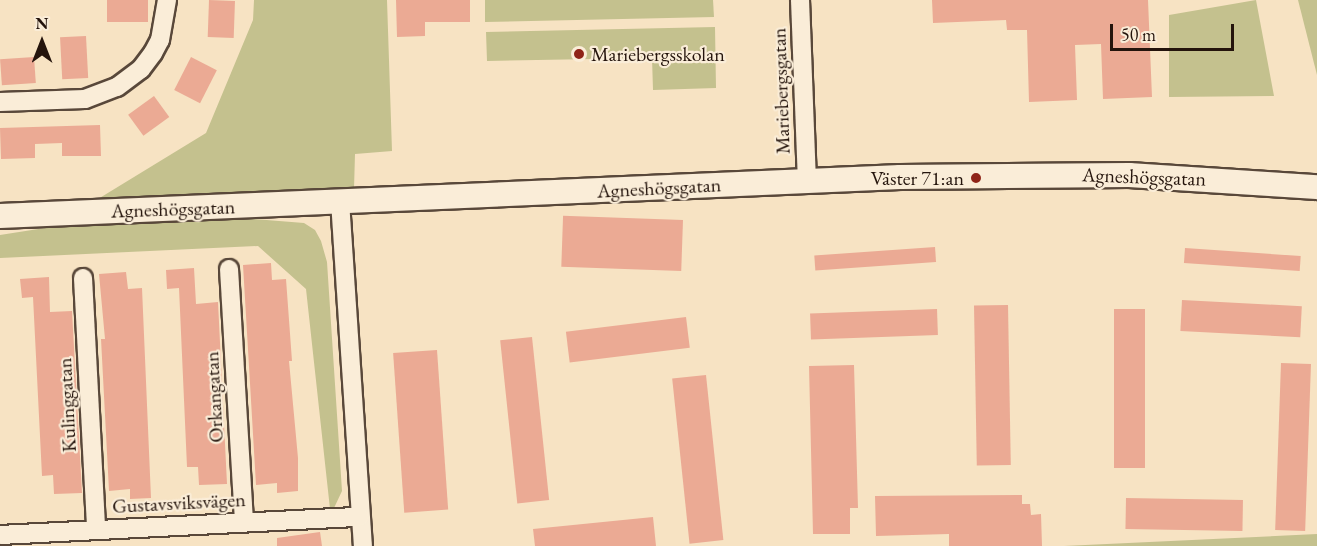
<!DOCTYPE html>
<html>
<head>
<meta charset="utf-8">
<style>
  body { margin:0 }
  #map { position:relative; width:1317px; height:546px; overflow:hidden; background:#f7e3c3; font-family:"EB Garamond",serif }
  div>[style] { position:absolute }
  .green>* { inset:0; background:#c4c18e }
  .building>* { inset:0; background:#ebaa94; transform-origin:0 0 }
  .roads { filter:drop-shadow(2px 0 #59483a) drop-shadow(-2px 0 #59483a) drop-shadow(0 2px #59483a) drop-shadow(0 -2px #59483a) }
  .minor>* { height:18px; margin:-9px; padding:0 9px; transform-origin:9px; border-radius:9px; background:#faedd8 }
  .tertiary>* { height:24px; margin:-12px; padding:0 12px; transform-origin:12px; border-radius:12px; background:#faedd8 }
  .dots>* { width:16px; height:16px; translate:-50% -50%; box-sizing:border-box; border:3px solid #faedd8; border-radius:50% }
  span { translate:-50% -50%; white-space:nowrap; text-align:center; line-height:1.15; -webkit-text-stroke:4.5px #faedd8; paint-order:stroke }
  .poi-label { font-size:20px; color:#24140c }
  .left { translate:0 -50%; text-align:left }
  .right { translate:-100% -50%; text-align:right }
  .street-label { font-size:20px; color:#24140c }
  .north { position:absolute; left:12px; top:12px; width:60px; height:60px; -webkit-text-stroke:4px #faedd8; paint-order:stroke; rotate:0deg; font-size:16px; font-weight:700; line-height:24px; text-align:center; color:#24140c }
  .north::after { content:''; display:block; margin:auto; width:21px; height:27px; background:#24140c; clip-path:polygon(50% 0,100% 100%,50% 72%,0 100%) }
  .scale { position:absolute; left:1110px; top:24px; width:124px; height:27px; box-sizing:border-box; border:3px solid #24140c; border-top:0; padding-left:8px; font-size:18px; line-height:21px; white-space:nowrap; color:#24140c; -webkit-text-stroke:4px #faedd8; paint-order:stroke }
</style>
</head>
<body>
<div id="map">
  <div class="green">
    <div style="clip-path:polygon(254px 0,387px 0,392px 151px,355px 154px,354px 189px,98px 199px,206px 133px,253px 20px)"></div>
    <div style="clip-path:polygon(485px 0,713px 0,714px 17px,485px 22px)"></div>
    <div style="clip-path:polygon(1256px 0,1274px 96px,1169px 97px,1169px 15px)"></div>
    <div style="clip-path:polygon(1298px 0,1317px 0,1317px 75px)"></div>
    <div style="clip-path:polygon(715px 27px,716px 88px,653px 90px,652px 58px,487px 61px,486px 32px)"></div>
    <div style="clip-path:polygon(228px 217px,304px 223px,315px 230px,321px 241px,327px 262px,342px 491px,334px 508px,330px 509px,306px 289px,258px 246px,0 258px,0 235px,51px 227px)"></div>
    <div style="clip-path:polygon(1317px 534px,1317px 546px,1064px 546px)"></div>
  </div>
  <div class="building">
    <div style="left:107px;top:0;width:41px;height:22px"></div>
    <div style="left:209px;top:0;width:26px;height:37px;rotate:2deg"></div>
    <div style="clip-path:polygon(396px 0,470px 0,470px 22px,425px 22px,425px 36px,397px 37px)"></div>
    <div style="clip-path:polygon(932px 0,1148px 0,1152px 97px,1103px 99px,1101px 44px,1075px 45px,1077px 100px,1029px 102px,1027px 30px,1007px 30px,1006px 20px,933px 23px)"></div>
    <div style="left:86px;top:36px;width:42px;height:26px;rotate:87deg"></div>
    <div style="left:34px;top:57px;width:26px;height:34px;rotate:86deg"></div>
    <div style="left:191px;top:57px;width:29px;height:37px;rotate:27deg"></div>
    <div style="left:154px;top:96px;width:26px;height:32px;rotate:54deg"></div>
    <div style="clip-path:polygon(100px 125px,101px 156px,62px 156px,62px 143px,35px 144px,35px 158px,1px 159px,0 128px)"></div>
    <div style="left:683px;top:220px;width:51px;height:120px;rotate:92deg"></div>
    <div style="left:935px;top:247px;width:15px;height:121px;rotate:86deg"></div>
    <div style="left:1185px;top:248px;width:116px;height:15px;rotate:4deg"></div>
    <div style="clip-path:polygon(271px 263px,272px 280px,286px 279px,292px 361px,289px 361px,298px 458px,298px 491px,277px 493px,277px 483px,256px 485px,243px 265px)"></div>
    <div style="clip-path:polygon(194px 268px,196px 304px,218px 302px,227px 484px,199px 485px,198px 467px,187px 467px,179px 288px,167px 289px,166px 270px)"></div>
    <div style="clip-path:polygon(126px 272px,128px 289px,142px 288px,151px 498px,130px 499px,130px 489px,109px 491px,101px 339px,105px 339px,99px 274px)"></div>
    <div style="clip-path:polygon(49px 277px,50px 312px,72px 311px,82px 493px,54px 494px,53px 475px,42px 476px,33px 297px,22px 298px,20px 279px)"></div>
    <div style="left:1182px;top:300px;width:120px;height:31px;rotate:3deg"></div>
    <div style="left:1008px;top:305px;width:160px;height:34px;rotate:89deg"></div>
    <div style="left:937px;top:309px;width:26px;height:127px;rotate:88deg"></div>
    <div style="left:1114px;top:309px;width:31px;height:159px"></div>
    <div style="left:686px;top:317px;width:31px;height:121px;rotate:83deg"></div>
    <div style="left:532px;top:337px;width:164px;height:32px;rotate:84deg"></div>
    <div style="left:437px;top:350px;width:160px;height:44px;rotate:86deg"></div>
    <div style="left:1281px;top:363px;width:30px;height:167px;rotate:2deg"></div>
    <div style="clip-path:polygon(854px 365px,858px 508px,850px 508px,850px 534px,813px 534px,809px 366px)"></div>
    <div style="left:706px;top:375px;width:166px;height:34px;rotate:84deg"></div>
    <div style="clip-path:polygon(1022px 495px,1022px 504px,1030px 504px,1031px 515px,1041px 514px,1042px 546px,949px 546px,949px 534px,876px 536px,875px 496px)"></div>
    <div style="left:1126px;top:498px;width:117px;height:31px;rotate:1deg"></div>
    <div style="clip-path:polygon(653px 517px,656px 546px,535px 546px,533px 529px)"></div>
    <div style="clip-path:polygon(320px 532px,322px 546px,277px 546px,277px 538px)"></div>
  </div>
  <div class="roads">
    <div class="minor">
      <div style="left:800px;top:0;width:180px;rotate:87.8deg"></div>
      <div style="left:0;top:102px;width:85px;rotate:-2deg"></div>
      <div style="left:85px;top:99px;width:34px;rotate:-21deg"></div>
      <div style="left:117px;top:87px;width:30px;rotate:-37deg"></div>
      <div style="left:141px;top:69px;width:20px;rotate:-53deg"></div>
      <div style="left:153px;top:53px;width:15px;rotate:-62deg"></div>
      <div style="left:160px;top:40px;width:41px;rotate:-80.1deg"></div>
      <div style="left:340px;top:201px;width:346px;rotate:86.2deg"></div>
      <div style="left:229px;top:269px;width:253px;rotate:86.6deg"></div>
      <div style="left:83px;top:278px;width:252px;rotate:87deg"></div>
      <div style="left:0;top:535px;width:360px;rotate:-2.9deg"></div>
    </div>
    <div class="tertiary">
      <div style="left:0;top:216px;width:901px;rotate:-2.48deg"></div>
      <div style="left:900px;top:177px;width:229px;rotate:-0.5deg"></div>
      <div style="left:1129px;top:175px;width:188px;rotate:3.7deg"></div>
    </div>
  </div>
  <div class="dots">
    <div style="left:579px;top:54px;background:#8f2418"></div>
    <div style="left:976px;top:178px;background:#8f2418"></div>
  </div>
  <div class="poi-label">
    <span class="left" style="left:591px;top:54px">Mariebergsskolan</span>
    <span class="right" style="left:964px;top:178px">Väster 71:an</span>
  </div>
  <div class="street-label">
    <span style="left:781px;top:91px;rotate:-92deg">Mariebergsgatan</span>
    <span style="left:1144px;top:177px;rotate:2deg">Agneshögsgatan</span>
    <span style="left:659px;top:188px;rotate:-3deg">Agneshögsgatan</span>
    <span style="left:173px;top:209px;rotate:-2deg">Agneshögsgatan</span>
    <span style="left:214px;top:397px;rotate:-93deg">Orkangatan</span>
    <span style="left:67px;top:405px;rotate:-93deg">Kulinggatan</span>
    <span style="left:179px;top:503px;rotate:-3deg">Gustavsviksvägen</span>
  </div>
  <div class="north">N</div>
  <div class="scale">50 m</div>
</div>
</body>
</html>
